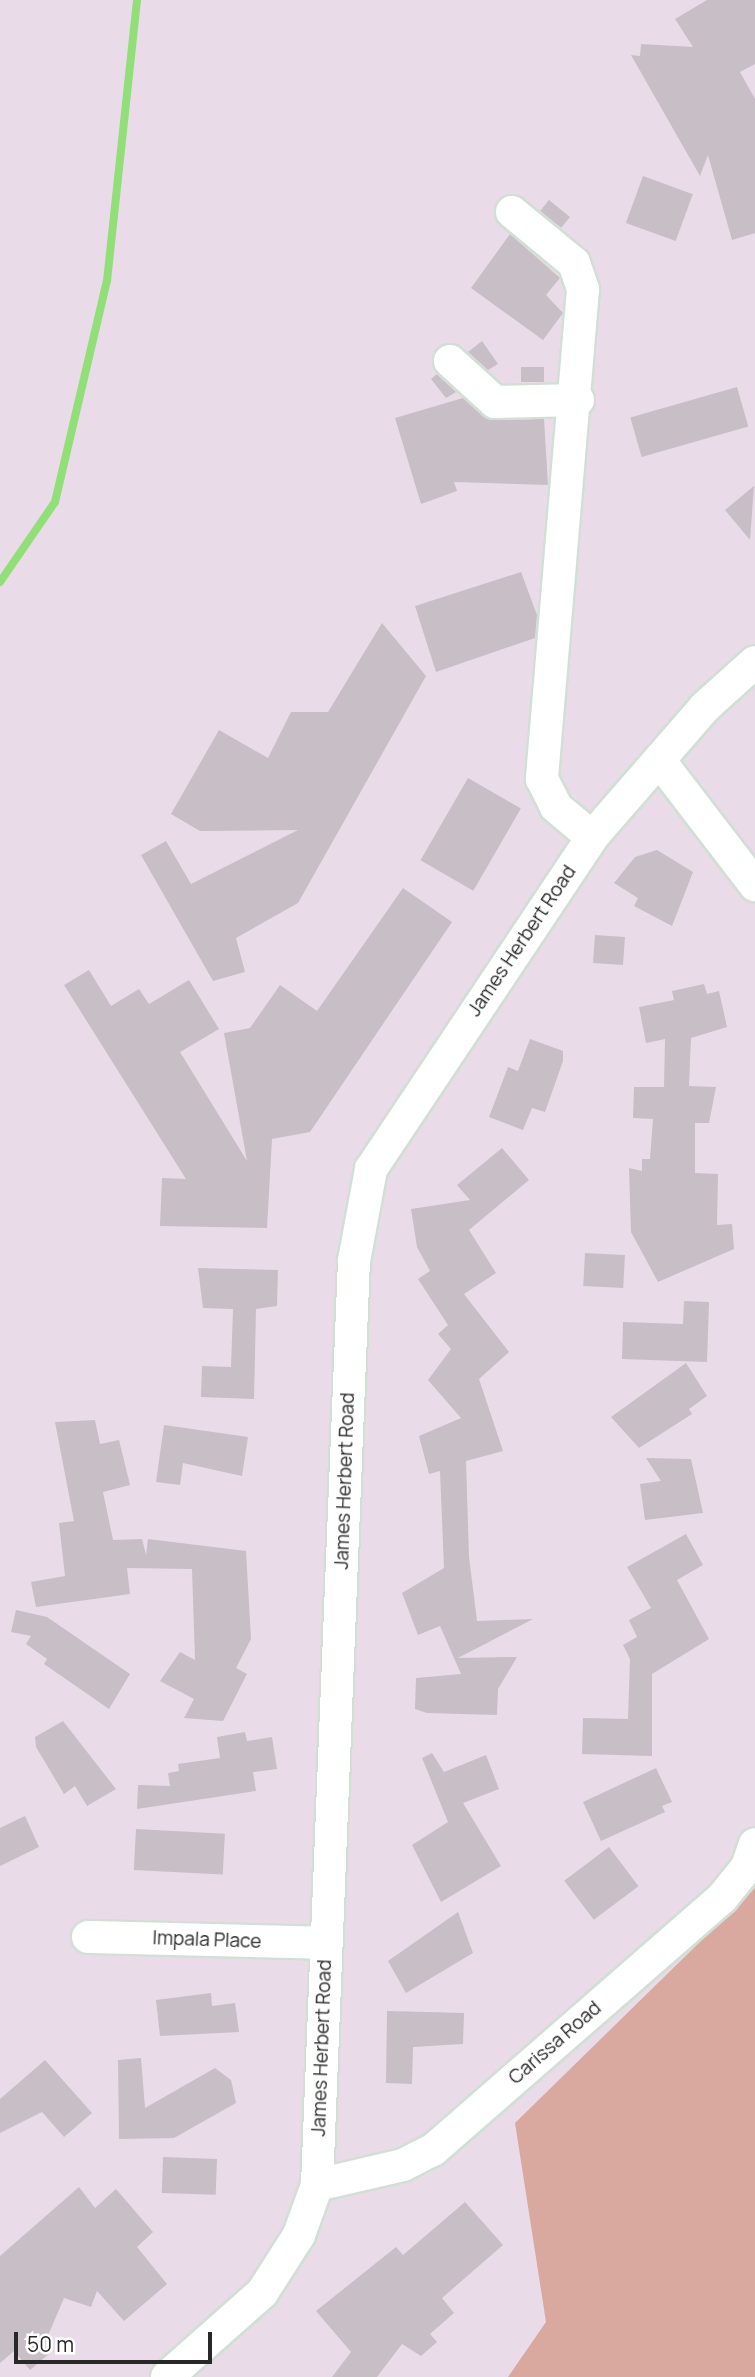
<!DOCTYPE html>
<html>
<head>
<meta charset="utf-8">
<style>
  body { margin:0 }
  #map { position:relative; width:755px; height:2377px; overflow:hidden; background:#e9dce8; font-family:Manrope,sans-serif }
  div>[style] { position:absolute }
  .green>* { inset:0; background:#d9a89e }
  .stream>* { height:8px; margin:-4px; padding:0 4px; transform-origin:4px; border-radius:4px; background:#92df7a }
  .building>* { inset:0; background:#c7bec6; transform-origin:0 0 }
  .roads { filter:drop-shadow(2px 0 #d1dfd5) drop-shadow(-2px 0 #d1dfd5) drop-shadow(0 2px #d1dfd5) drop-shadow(0 -2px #d1dfd5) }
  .minor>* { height:32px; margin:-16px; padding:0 16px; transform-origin:16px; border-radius:16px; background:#fff }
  span { translate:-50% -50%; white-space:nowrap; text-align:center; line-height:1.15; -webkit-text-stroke:5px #fff; paint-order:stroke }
  .street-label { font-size:19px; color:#282828 }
  .scale { position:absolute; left:14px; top:2332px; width:198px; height:32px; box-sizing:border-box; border:4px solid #282828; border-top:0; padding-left:9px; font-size:21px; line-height:24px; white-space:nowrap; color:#282828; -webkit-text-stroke:5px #fff; paint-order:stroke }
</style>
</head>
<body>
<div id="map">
  <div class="green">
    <div style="clip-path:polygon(755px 1888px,755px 2377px,508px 2377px,546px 2322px,515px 2123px)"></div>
  </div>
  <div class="stream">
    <div style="left:0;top:582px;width:97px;rotate:-55.5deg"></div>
    <div style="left:55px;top:502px;width:227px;rotate:-76.8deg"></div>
    <div style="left:107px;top:281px;width:283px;rotate:-83.9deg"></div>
  </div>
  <div class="building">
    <div style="clip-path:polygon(707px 0,755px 0,755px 64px,740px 72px,755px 99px,755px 233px,732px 240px,708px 155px,700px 176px,631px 55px,640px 56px,641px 44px,693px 47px,675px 19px)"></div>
    <div style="left:643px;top:176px;width:53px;height:50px;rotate:20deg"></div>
    <div style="left:549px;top:200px;width:27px;height:14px;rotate:39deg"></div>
    <div style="clip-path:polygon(510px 234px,560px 278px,546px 295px,563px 313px,543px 340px,471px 288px)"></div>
    <div style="clip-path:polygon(482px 341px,498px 364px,488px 370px,468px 352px)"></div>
    <div style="left:544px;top:367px;width:15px;height:23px;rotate:90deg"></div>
    <div style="clip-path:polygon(437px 374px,456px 392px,446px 398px,431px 379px)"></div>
    <div style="left:737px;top:387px;width:41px;height:111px;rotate:74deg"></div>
    <div style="clip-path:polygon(463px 398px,494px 420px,544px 419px,548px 485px,454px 482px,457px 491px,421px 504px,395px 418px)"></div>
    <div style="clip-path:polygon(754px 486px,750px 540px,725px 510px)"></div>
    <div style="clip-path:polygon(521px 572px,537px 615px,535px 638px,436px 672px,415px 606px)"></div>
    <div style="clip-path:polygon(382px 623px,426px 676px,298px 903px,236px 938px,245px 972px,213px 981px,141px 855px,166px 841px,191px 884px,298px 830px,200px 831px,171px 814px,219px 730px,268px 758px,291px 712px,328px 712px)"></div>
    <div style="left:468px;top:778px;width:61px;height:95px;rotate:30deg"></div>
    <div style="clip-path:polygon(657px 850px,693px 872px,672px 926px,634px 906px,638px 898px,614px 883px,635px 857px)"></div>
    <div style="clip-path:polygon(403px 888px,452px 922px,310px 1132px,272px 1139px,267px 1228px,160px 1226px,162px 1178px,186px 1179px,64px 985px,89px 970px,111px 1006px,139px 989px,149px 1004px,189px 980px,219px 1029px,180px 1052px,247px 1161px,224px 1033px,250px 1028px,280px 985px,317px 1011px)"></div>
    <div style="left:595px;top:935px;width:30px;height:28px;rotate:4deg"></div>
    <div style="clip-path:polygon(704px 984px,707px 994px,719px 991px,727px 1027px,691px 1038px,689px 1086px,716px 1087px,709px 1123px,695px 1123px,695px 1173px,718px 1174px,717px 1225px,732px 1224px,734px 1249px,658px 1282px,631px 1232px,629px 1168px,642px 1171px,642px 1159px,650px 1159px,653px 1119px,633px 1118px,634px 1087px,664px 1087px,665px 1039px,646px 1043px,639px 1007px,674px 1000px,672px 991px)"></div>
    <div style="clip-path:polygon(530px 1039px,563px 1051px,563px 1061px,545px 1112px,532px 1108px,523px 1130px,489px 1117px,508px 1067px,518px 1071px)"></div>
    <div style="clip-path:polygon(502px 1148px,529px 1180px,469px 1230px,496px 1273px,464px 1294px,509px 1352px,479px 1379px,503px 1451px,466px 1461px,469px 1557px,477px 1621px,533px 1619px,458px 1658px,517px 1657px,498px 1689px,497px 1715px,427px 1713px,415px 1709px,416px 1678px,461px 1674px,440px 1626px,418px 1635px,402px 1593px,444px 1568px,440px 1471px,429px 1474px,419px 1436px,461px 1418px,428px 1380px,451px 1349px,438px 1334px,448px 1325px,418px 1279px,430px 1271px,417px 1247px,411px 1209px,470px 1200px,457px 1185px)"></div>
    <div style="left:585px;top:1253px;width:40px;height:33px;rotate:3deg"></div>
    <div style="clip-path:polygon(198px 1268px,278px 1270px,277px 1306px,256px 1309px,254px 1399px,201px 1397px,202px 1366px,231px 1367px,233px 1309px,203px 1308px)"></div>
    <div style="clip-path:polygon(684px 1301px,709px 1302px,707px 1362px,622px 1359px,623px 1322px,683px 1324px)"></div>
    <div style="clip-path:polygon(686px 1363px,707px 1396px,689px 1409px,692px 1414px,639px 1448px,611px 1417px)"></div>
    <div style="clip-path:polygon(95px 1420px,100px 1444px,119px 1440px,130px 1485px,103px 1492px,113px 1540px,142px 1539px,146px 1555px,148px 1539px,246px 1551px,251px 1639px,236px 1668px,247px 1674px,223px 1721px,184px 1718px,194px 1699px,160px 1681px,180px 1652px,195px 1660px,192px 1569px,127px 1568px,130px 1594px,36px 1607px,31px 1582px,65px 1576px,59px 1523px,74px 1521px,55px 1422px)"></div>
    <div style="clip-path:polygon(164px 1425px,248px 1437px,242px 1476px,183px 1463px,180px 1485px,156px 1482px)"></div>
    <div style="clip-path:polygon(646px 1458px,691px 1459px,703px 1513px,645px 1520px,640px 1484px,661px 1481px)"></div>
    <div style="clip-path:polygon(686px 1534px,703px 1565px,677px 1580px,709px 1639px,652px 1674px,652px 1756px,582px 1754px,583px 1718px,628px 1719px,630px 1659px,623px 1645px,637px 1637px,629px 1620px,651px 1608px,627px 1567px)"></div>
    <div style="clip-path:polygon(16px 1610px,47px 1617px,130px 1674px,109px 1709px,44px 1664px,47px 1659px,26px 1644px,31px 1636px,11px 1632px)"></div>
    <div style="clip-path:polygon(63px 1721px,116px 1789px,87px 1806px,75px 1786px,64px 1794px,36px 1747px,35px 1737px)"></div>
    <div style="clip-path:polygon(245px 1732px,247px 1741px,272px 1737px,277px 1769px,253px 1772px,256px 1791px,137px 1809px,138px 1785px,170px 1786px,168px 1773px,179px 1771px,178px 1764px,220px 1758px,217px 1737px)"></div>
    <div style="clip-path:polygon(432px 1753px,444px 1772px,486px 1755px,499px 1789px,463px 1803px,501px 1866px,441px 1902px,412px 1845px,448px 1822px,422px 1758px)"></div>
    <div style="clip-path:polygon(656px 1768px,672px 1802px,662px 1806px,665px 1812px,601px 1841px,583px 1802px)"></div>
    <div style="clip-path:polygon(25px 1816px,39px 1847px,0 1866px,0 1828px)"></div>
    <div style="left:136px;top:1829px;width:89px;height:41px;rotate:3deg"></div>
    <div style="left:609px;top:1847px;width:49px;height:56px;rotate:53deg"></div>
    <div style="clip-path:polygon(458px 1912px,473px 1953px,406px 1993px,388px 1961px)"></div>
    <div style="clip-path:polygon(211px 1993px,212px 2006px,235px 2003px,239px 2032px,160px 2036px,156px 2000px)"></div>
    <div style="clip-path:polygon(387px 2011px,464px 2013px,463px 2044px,413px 2047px,412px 2084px,386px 2083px)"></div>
    <div style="clip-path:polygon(141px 2058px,145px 2108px,215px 2068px,231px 2080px,236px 2103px,174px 2138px,119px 2139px,118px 2060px)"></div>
    <div style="clip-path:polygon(45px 2060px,92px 2113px,64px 2137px,42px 2112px,0 2133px,0 2099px)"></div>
    <div style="left:163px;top:2157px;width:54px;height:36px;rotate:2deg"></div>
    <div style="clip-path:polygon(79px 2187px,95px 2208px,116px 2189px,153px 2232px,137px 2247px,167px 2284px,124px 2321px,97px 2291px,91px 2307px,64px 2298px,44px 2345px,50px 2353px,30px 2370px,14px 2351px,0 2363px,0 2256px)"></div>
    <div style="clip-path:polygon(465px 2202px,503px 2245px,442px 2298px,454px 2313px,430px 2334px,437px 2342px,421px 2356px,402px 2344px,377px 2377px,332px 2377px,351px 2352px,316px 2311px,396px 2247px,403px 2255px)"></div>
  </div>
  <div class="roads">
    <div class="minor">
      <div style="left:512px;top:212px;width:80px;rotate:39.4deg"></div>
      <div style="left:574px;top:263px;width:28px;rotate:71deg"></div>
      <div style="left:583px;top:289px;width:492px;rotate:94.8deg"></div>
      <div style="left:542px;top:779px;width:31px;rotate:63deg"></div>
      <div style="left:556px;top:807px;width:47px;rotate:39.8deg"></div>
      <div style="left:450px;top:361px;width:61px;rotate:42.3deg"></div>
      <div style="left:495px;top:402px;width:83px;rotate:-1.4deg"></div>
      <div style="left:659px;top:760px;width:158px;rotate:52.5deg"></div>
      <div style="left:88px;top:1937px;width:238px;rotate:1.4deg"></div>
      <div style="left:317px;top:2185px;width:88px;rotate:-13.1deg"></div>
      <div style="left:403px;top:2165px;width:34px;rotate:-27deg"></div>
      <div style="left:433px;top:2150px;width:383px;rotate:-41.1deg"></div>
      <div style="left:722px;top:1898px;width:40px;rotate:-51deg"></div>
      <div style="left:747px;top:1867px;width:24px;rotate:-71deg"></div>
      <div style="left:167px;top:2377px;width:127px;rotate:-41.5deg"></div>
      <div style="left:262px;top:2293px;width:69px;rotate:-57.5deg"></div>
      <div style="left:299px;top:2235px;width:53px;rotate:-70.2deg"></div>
      <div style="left:317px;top:2185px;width:925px;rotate:-87.71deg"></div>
      <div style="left:354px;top:1261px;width:94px;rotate:-79.5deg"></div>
      <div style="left:371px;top:1169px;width:399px;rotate:-56.3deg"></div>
      <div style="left:592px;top:837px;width:172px;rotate:-49deg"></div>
      <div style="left:705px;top:707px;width:67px;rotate:-42deg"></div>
    </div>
  </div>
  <div class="street-label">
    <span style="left:522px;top:941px;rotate:-56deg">James Herbert Road</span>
    <span style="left:345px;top:1481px;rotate:-88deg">James Herbert Road</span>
    <span style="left:207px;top:1940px;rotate:2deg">Impala Place</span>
    <span style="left:555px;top:2043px;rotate:-41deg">Carissa Road</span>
    <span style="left:322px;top:2048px;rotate:-88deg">James Herbert Road</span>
  </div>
  <div class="scale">50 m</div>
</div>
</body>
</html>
